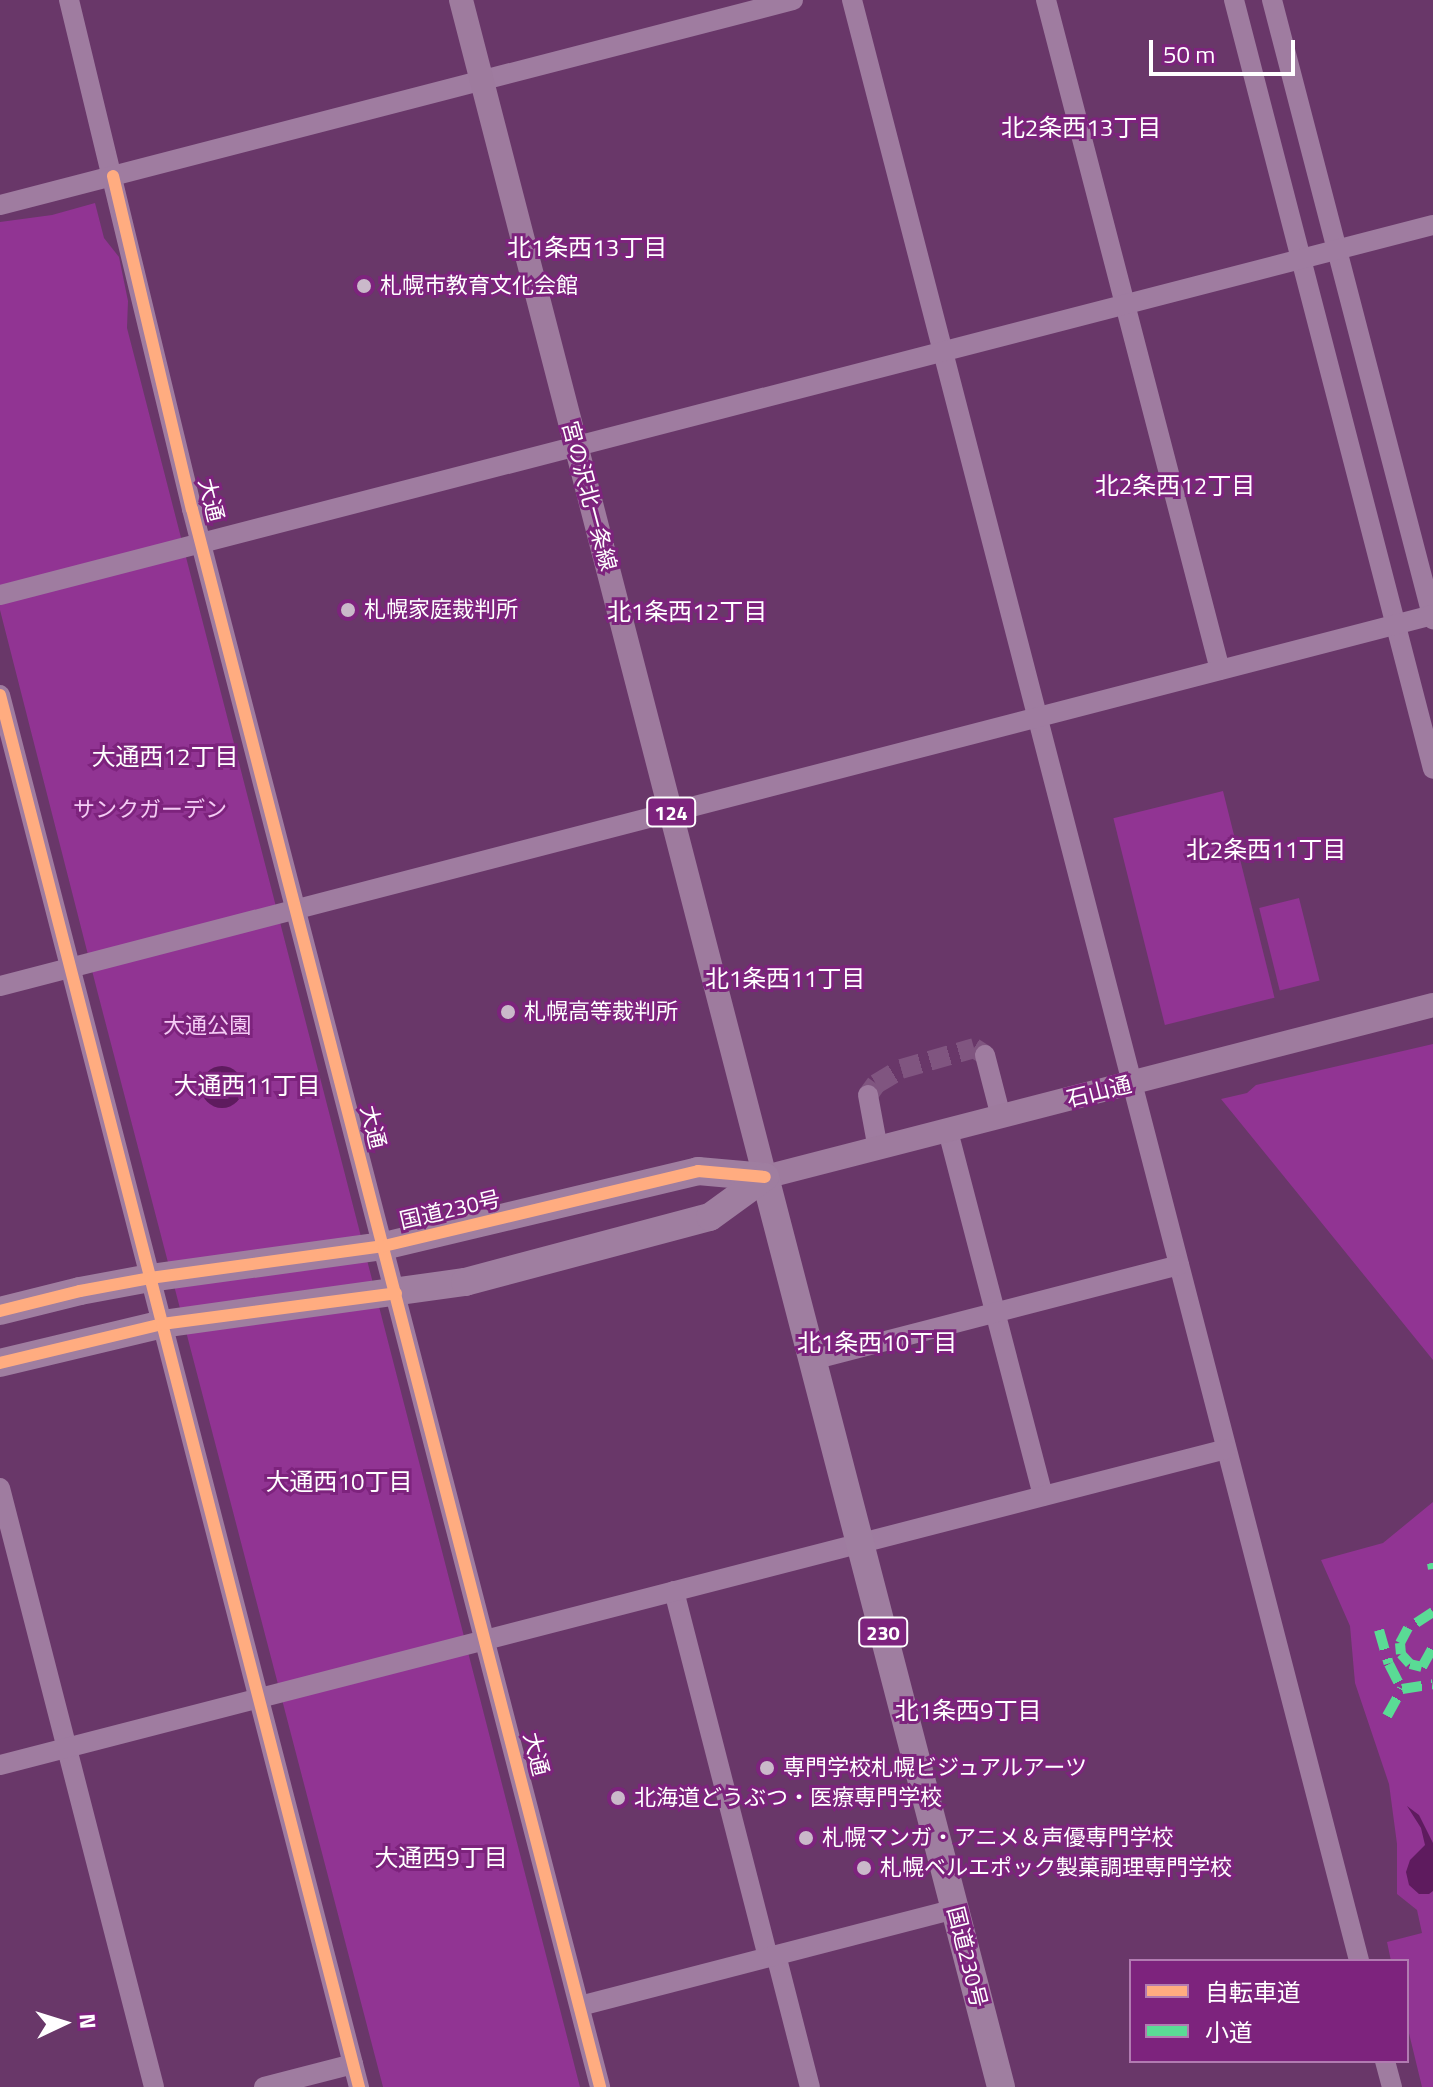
<!DOCTYPE html>
<html>
<head>
<meta charset="utf-8">
<style>
  body { margin:0 }
  #map { position:relative; width:1433px; height:2087px; overflow:hidden; background:#693769; font-family:"Titillium Web","Noto Sans JP",sans-serif }
  div>[style] { position:absolute }
  .green>* { inset:0; background:#913493; transform-origin:0 0 }
  .water>* { inset:0; background:#5e1b5e }
  .round { border-radius:50% }
  .minor-tunnel>* { height:20px; margin-top:-10px; transform-origin:0; background:repeating-linear-gradient(90deg,#805580 0 20px,transparent 0 30px) }
  .minor>* { height:20px; margin:-10px; padding:0 10px; transform-origin:10px; border-radius:10px; background:#9f7ca0 }
  .major>* { height:24px; margin:-12px; padding:0 12px; transform-origin:12px; border-radius:12px; background:#9e7b9e }
  .highway>* { height:28px; margin:-14px; padding:0 14px; transform-origin:14px; border-radius:14px; background:#9f7ea0 }
  .quiet>* { height:10px; margin-top:-5px; transform-origin:0; background:repeating-linear-gradient(90deg,#5adb95 0 20px,transparent 0 30px) }
  .cycleway>* { height:12px; margin:-6px; padding:0 6px; transform-origin:6px; border-radius:6px; background:#ffac80 }
  .dots>* { width:22px; height:22px; translate:-50% -50%; box-sizing:border-box; border:4px solid #7d237d; border-radius:50% }
  span { translate:-50% -50%; white-space:nowrap; text-align:center; line-height:1.15; -webkit-text-stroke:6px #7d237d; paint-order:stroke }
  .shield-label span { padding:2px 6px; background:#7d237d; border:2px solid; border-radius:6px; -webkit-text-stroke-width:0 }
  .shield-label { font-size:20px; color:#fff; font-weight:700 }
  .poi-label { font-size:22px; color:#fff }
  .left { translate:0 -50%; text-align:left }
  .street-label { font-size:22px; color:#fff }
  .park-label { font-size:22px; color:#f4cbf5 }
  .neighbourhood-label { font-size:24px; color:#fff }
  .legend { position:absolute; left:1129px; top:1959px; width:280px; height:104px; box-sizing:border-box; background:#7d237d; border:2px solid #b17bb1; margin:0; padding:10px 14px; list-style:none; font-size:24px; color:#fff }
  .legend li { display:flex; align-items:center; gap:16px; height:40px }
  .legend b { width:40px; border:2px solid #b17bb1 }
  .north { position:absolute; left:24px; top:1983px; width:80px; height:80px; -webkit-text-stroke:6px #7d237d; paint-order:stroke; rotate:86deg; font-size:22px; font-weight:700; line-height:32px; text-align:center; color:#fff }
  .north::after { content:''; display:block; margin:auto; width:28px; height:36px; background:#fff; clip-path:polygon(50% 0,100% 100%,50% 72%,0 100%) }
  .scale { position:absolute; left:1149px; top:40px; width:146px; height:36px; box-sizing:border-box; border:4px solid #fff; border-top:0; padding-left:10px; font-size:24px; line-height:28px; white-space:nowrap; color:#fff; -webkit-text-stroke:6px #7d237d; paint-order:stroke }
</style>
</head>
<body>
<div id="map">
  <div class="green">
    <div style="clip-path:polygon(95px 203px,104px 238px,119px 257px,128px 301px,127px 328px,580px 2087px,383px 2087px,98px 994px,0 610px,0 222px,52px 215px)"></div>
    <div style="left:1223px;top:791px;width:213px;height:113px;rotate:76deg"></div>
    <div style="left:1299px;top:898px;width:85px;height:41px;rotate:76deg"></div>
    <div style="clip-path:polygon(1433px 1044px,1433px 1360px,1221px 1099px,1247px 1093px,1256px 1085px)"></div>
    <div style="clip-path:polygon(1433px 1502px,1433px 2087px,1422px 2087px,1407px 2025px,1407px 1961px,1391px 1961px,1387px 1942px,1422px 1933px,1417px 1910px,1397px 1894px,1397px 1844px,1389px 1784px,1355px 1683px,1350px 1626px,1321px 1560px,1383px 1543px)"></div>
  </div>
  <div class="water">
    <div class="round" style="left:201px;top:1066px;width:42px;height:42px"></div>
    <div style="clip-path:polygon(1407px 1806px,1419px 1815px,1433px 1843px,1433px 1891px,1429px 1894px,1419px 1894px,1409px 1885px,1406px 1872px,1410px 1860px,1425px 1845px,1421px 1828px)"></div>
  </div>
  <div class="minor-tunnel">
    <div style="left:868px;top:1095px;width:14px;rotate:-54deg"></div>
    <div style="left:876px;top:1084px;width:29px;rotate:-31deg"></div>
    <div style="left:901px;top:1069px;width:76px;rotate:-16deg"></div>
    <div style="left:974px;top:1048px;width:13px;rotate:32deg"></div>
  </div>
  <div class="minor">
    <div style="left:69px;top:0;width:524px;rotate:76.41deg"></div>
    <div style="left:192px;top:509px;width:1630px;rotate:75.5deg"></div>
    <div style="left:852px;top:0;width:2025px;rotate:75.5deg"></div>
    <div style="left:1046px;top:0;width:692px;rotate:75.44deg"></div>
    <div style="left:1234px;top:0;width:794px;rotate:75.49deg"></div>
    <div style="left:1272px;top:0;width:640px;rotate:75.42deg"></div>
    <div style="left:0;top:205px;width:819px;rotate:-14.49deg"></div>
    <div style="left:0;top:595px;width:1480px;rotate:-14.48deg"></div>
    <div style="left:0;top:695px;width:1438px;rotate:75.54deg"></div>
    <div style="left:0;top:986px;width:1480px;rotate:-14.52deg"></div>
    <div style="left:985px;top:1055px;width:64px;rotate:75.5deg"></div>
    <div style="left:868px;top:1095px;width:55px;rotate:79.5deg"></div>
    <div style="left:948px;top:1131px;width:377px;rotate:75.4deg"></div>
    <div style="left:812px;top:1360px;width:379px;rotate:-14.5deg"></div>
    <div style="left:0;top:1488px;width:618px;rotate:75.58deg"></div>
    <div style="left:674px;top:1591px;width:378px;rotate:75.6deg"></div>
    <div style="left:0;top:1765px;width:1266px;rotate:-14.45deg"></div>
    <div style="left:776px;top:1955px;width:136px;rotate:75.6deg"></div>
    <div style="left:580px;top:2006px;width:387px;rotate:-14.5deg"></div>
    <div style="left:1385px;top:2061px;width:27px;rotate:75deg"></div>
    <div style="left:264px;top:2087px;width:92px;rotate:-14.5deg"></div>
  </div>
  <div class="major">
    <div style="left:461px;top:0;width:1216px;rotate:75.52deg"></div>
    <div style="left:765px;top:1177px;width:690px;rotate:-14.44deg"></div>
  </div>
  <div class="highway">
    <div style="left:765px;top:1177px;width:940px;rotate:75.46deg"></div>
    <div style="left:0;top:1311px;width:82px;rotate:-14deg"></div>
    <div style="left:80px;top:1291px;width:71px;rotate:-10.5deg"></div>
    <div style="left:150px;top:1278px;width:236px;rotate:-7.8deg"></div>
    <div style="left:384px;top:1246px;width:323px;rotate:-13.4deg"></div>
    <div style="left:698px;top:1171px;width:67px;rotate:5.1deg"></div>
    <div style="left:0;top:1363px;width:167px;rotate:-13.5deg"></div>
    <div style="left:162px;top:1324px;width:306px;rotate:-7.9deg"></div>
    <div style="left:465px;top:1282px;width:253px;rotate:-14.9deg"></div>
    <div style="left:710px;top:1217px;width:68px;rotate:-36deg"></div>
  </div>
  <div class="quiet">
    <div style="left:1432px;top:1563px;width:6px;rotate:81deg"></div>
    <div style="left:1433px;top:1612px;width:30px;rotate:147deg"></div>
    <div style="left:1408px;top:1628px;width:17px;rotate:118deg"></div>
    <div style="left:1400px;top:1643px;width:11px;rotate:85deg"></div>
    <div style="left:1401px;top:1654px;width:13px;rotate:48deg"></div>
    <div style="left:1410px;top:1664px;width:12px;rotate:14deg"></div>
    <div style="left:1422px;top:1667px;width:23px;rotate:-61deg"></div>
    <div style="left:1379px;top:1630px;width:35px;rotate:74deg"></div>
    <div style="left:1389px;top:1664px;width:28px;rotate:63deg"></div>
    <div style="left:1402px;top:1689px;width:31px;rotate:-9deg"></div>
    <div style="left:1387px;top:1716px;width:31px;rotate:-61deg"></div>
  </div>
  <div class="cycleway">
    <div style="left:113px;top:176px;width:342px;rotate:76.7deg"></div>
    <div style="left:192px;top:509px;width:1630px;rotate:75.5deg"></div>
    <div style="left:0;top:695px;width:1438px;rotate:75.54deg"></div>
    <div style="left:0;top:1311px;width:82px;rotate:-14deg"></div>
    <div style="left:80px;top:1291px;width:71px;rotate:-10.5deg"></div>
    <div style="left:150px;top:1278px;width:236px;rotate:-7.8deg"></div>
    <div style="left:384px;top:1246px;width:323px;rotate:-13.4deg"></div>
    <div style="left:698px;top:1171px;width:67px;rotate:5.1deg"></div>
    <div style="left:0;top:1363px;width:167px;rotate:-13.5deg"></div>
    <div style="left:162px;top:1324px;width:236px;rotate:-7.5deg"></div>
  </div>
  <div class="dots">
    <div style="left:364px;top:286px;background:#cab9ca"></div>
    <div style="left:348px;top:610px;background:#cab9ca"></div>
    <div style="left:508px;top:1012px;background:#cab9ca"></div>
    <div style="left:767px;top:1768px;background:#cab9ca"></div>
    <div style="left:618px;top:1798px;background:#cab9ca"></div>
    <div style="left:806px;top:1838px;background:#cab9ca"></div>
    <div style="left:864px;top:1868px;background:#cab9ca"></div>
  </div>
  <div class="shield-label">
    <span style="left:671px;top:812px">124</span>
    <span style="left:883px;top:1632px">230</span>
  </div>
  <div class="poi-label">
    <span class="left" style="left:380px;top:286px">札幌市教育文化会館</span>
    <span class="left" style="left:364px;top:610px">札幌家庭裁判所</span>
    <span class="left" style="left:524px;top:1012px">札幌高等裁判所</span>
    <span class="left" style="left:783px;top:1768px">専門学校札幌ビジュアルアーツ</span>
    <span class="left" style="left:634px;top:1798px">北海道どうぶつ・医療専門学校</span>
    <span class="left" style="left:822px;top:1838px">札幌マンガ・アニメ＆声優専門学校</span>
    <span class="left" style="left:880px;top:1868px">札幌ベルエポック製菓調理専門学校</span>
  </div>
  <div class="street-label">
    <span style="left:589px;top:496px;rotate:75deg">宮の沢北一条線</span>
    <span style="left:211px;top:500px;rotate:76deg">大通</span>
    <span style="left:1099px;top:1092px;rotate:-14deg">石山通</span>
    <span style="left:373px;top:1127px;rotate:76deg">大通</span>
    <span style="left:450px;top:1210px;rotate:-13deg">国道230号</span>
    <span style="left:536px;top:1754px;rotate:76deg">大通</span>
    <span style="left:967px;top:1957px;rotate:76deg">国道230号</span>
  </div>
  <div class="park-label">
    <span style="left:150px;top:810px">サンクガーデン</span>
    <span style="left:207px;top:1026px">大通公園</span>
  </div>
  <div class="neighbourhood-label">
    <span style="left:1081px;top:128px">北2条西13丁目</span>
    <span style="left:587px;top:248px">北1条西13丁目</span>
    <span style="left:1175px;top:486px">北2条西12丁目</span>
    <span style="left:687px;top:612px">北1条西12丁目</span>
    <span style="left:165px;top:757px">大通西12丁目</span>
    <span style="left:1266px;top:850px">北2条西11丁目</span>
    <span style="left:785px;top:979px">北1条西11丁目</span>
    <span style="left:247px;top:1086px">大通西11丁目</span>
    <span style="left:877px;top:1343px">北1条西10丁目</span>
    <span style="left:339px;top:1482px">大通西10丁目</span>
    <span style="left:968px;top:1711px">北1条西9丁目</span>
    <span style="left:441px;top:1858px">大通西9丁目</span>
  </div>
  <ul class="legend">
  <li><b style="height:10px;background:#ffac80"></b>自転車道</li>
  <li><b style="height:10px;background:#5adb95"></b>小道</li>
  </ul>
  <div class="north">N</div>
  <div class="scale">50 m</div>
</div>
</body>
</html>
